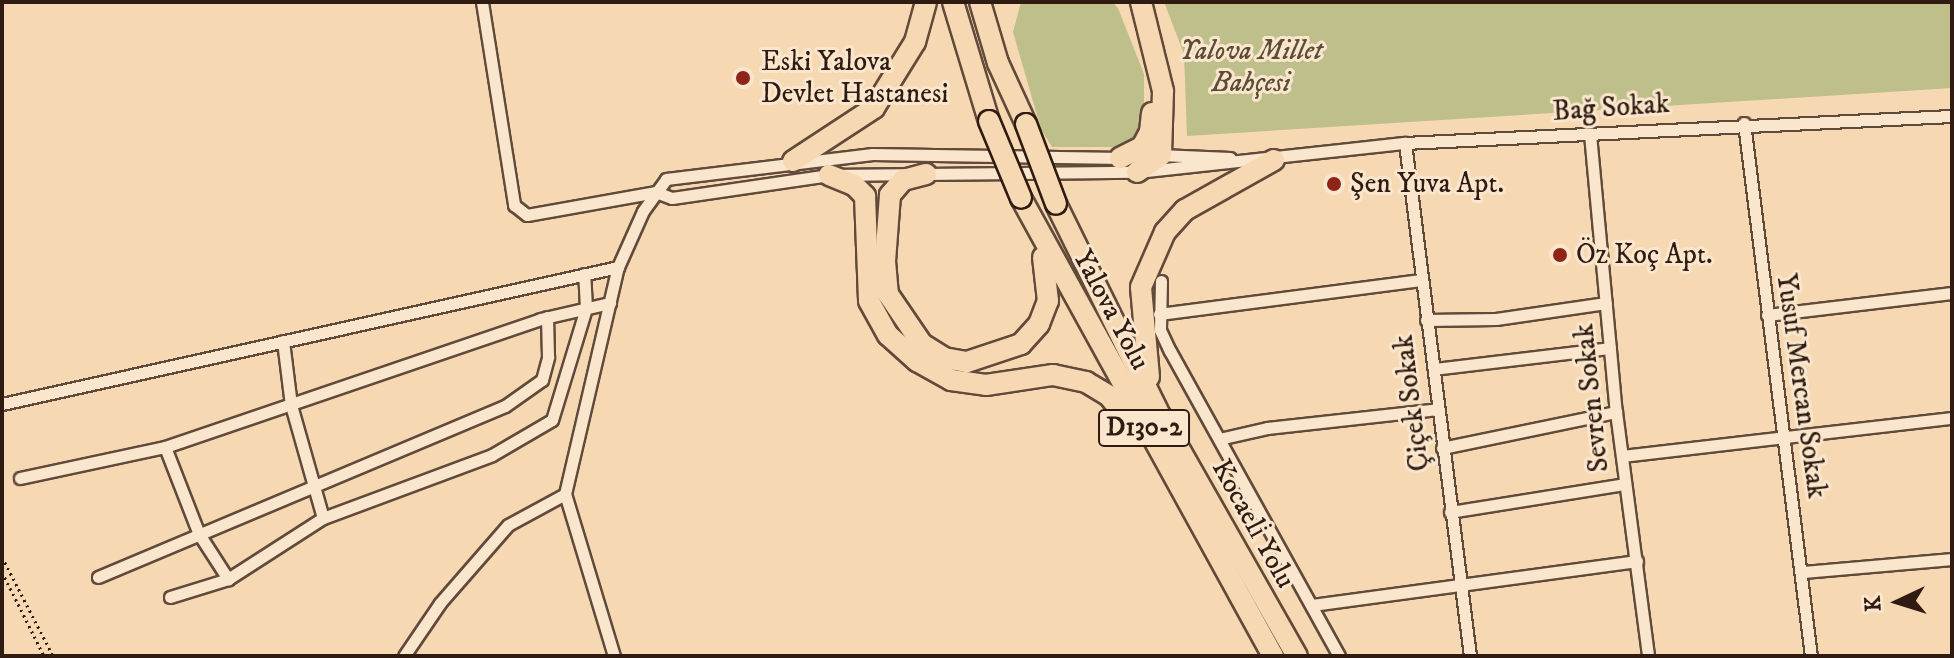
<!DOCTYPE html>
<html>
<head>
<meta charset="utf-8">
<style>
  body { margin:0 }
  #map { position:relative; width:1954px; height:658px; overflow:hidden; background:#f6d9b2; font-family:"IM FELL DW Pica",serif }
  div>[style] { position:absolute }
  .green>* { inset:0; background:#bebf8a }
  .path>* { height:3px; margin-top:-1.5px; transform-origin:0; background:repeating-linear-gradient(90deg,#301b12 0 2px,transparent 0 6px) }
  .roads { filter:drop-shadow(2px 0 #624a3a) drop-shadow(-2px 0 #624a3a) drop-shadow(0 2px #624a3a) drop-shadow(0 -2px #624a3a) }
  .street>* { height:11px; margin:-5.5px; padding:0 5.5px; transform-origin:5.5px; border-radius:5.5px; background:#f9e6cd }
  .highway>* { height:20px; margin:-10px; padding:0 10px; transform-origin:10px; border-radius:10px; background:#f6d9b2 }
  .bridges { filter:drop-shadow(2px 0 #301b12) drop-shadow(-2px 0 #301b12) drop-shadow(0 2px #301b12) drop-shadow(0 -2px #301b12) }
  .highway-bridge>* { height:20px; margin:-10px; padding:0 10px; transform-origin:10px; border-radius:10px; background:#f6d9b2 }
  .dots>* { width:22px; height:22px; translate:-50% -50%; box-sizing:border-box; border:4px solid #f9e6cd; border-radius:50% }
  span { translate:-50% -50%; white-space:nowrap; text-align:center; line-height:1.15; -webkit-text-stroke:6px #f9e6cd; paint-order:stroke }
  .shield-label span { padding:2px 6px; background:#f9e6cd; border:2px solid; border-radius:6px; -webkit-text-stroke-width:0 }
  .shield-label { font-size:26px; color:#301b12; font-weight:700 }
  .park-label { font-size:28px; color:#5b4c36; font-style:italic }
  .poi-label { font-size:28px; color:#301b12 }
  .left { translate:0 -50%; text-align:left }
  .street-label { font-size:28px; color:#301b12 }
  .frame { position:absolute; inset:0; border:4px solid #301b12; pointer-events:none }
  .north { position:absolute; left:1858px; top:562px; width:80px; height:80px; -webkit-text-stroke:6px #f9e6cd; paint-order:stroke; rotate:266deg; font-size:22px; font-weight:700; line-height:32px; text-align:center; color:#301b12 }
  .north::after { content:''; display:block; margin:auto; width:28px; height:36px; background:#301b12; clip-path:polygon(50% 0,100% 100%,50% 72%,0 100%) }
</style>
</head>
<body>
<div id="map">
  <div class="green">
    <div style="clip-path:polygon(1021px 2px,1112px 2px,1118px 8px,1144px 74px,1144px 117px,1128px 147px,1052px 147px,1041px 129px,1013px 32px)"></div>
    <div style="clip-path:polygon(1164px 2px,1952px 2px,1952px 88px,1187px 136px,1184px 54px)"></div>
  </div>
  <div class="path">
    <div style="left:2px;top:557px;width:111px;rotate:62.7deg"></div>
    <div style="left:2px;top:572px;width:94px;rotate:63.4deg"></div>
  </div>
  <div class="roads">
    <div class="street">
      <div style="left:482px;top:2px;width:206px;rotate:81deg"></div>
      <div style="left:514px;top:205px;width:16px;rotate:38deg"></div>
      <div style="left:527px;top:215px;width:131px;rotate:-10.1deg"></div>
      <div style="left:656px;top:192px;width:17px;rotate:21deg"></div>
      <div style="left:672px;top:198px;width:159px;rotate:-8.3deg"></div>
      <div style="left:829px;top:175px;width:308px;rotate:-0.6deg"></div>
      <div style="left:1137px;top:172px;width:270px;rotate:-6.2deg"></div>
      <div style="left:1405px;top:143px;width:548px;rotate:-2.83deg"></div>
      <div style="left:1744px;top:123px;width:537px;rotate:82.84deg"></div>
      <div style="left:1590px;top:134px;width:279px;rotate:84.7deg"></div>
      <div style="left:1616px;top:412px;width:246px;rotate:82.5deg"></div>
      <div style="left:1405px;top:143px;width:517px;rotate:82.78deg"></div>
      <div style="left:1159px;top:155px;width:71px;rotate:2.4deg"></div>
      <div style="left:1161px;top:281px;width:49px;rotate:91.2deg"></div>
      <div style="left:1160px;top:330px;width:23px;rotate:65deg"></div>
      <div style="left:1170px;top:351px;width:349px;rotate:61deg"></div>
      <div style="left:1159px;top:314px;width:264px;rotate:-7.4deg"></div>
      <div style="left:1767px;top:315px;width:186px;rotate:-6.8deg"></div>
      <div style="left:1426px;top:320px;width:70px;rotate:-0.8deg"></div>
      <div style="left:1496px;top:319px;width:111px;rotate:-8.3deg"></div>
      <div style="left:283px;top:341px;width:64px;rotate:82.9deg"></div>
      <div style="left:291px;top:405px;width:117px;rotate:74.2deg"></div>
      <div style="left:1434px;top:369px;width:177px;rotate:-6.8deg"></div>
      <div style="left:2px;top:404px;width:631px;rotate:-12.54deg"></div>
      <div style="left:1219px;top:439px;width:49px;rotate:-12.9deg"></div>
      <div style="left:1267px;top:428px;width:172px;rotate:-6.3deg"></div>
      <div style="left:165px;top:447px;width:93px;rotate:68.7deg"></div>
      <div style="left:199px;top:534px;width:54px;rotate:57.2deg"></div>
      <div style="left:1442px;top:448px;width:178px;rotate:-11.7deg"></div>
      <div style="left:1622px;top:456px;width:332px;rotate:-6.6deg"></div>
      <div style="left:20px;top:478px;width:148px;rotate:-12.1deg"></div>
      <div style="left:165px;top:447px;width:396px;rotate:-18.8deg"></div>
      <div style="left:540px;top:319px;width:72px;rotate:-12.9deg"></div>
      <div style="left:1450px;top:512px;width:177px;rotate:-9.1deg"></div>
      <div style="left:1803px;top:572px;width:150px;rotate:-5deg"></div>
      <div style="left:98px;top:577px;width:441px;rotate:-22.8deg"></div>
      <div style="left:505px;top:406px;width:45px;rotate:-35.1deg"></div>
      <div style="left:542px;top:380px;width:24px;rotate:-75deg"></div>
      <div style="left:548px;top:357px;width:40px;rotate:-91.4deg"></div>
      <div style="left:170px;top:597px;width:61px;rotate:-17.2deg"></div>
      <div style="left:228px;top:579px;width:113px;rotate:-32.7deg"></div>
      <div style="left:323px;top:518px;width:180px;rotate:-20.4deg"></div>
      <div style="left:492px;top:455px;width:69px;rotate:-30.3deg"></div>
      <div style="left:552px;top:420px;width:117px;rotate:-73.1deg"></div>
      <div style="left:586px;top:308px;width:34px;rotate:-93deg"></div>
      <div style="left:1312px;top:605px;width:328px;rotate:-7.7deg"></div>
      <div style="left:404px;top:656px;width:64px;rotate:-55.8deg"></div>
      <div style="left:440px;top:603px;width:103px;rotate:-48.9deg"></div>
      <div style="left:508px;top:525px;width:65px;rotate:-28.5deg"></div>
      <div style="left:614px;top:656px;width:169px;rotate:-106.8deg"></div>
      <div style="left:565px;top:494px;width:233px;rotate:-76.9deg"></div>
      <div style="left:618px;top:267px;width:61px;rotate:-65.9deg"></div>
      <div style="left:643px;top:211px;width:39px;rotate:-54deg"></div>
      <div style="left:666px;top:179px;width:208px;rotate:-6.9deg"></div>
      <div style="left:872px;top:154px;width:250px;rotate:0.9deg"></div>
    </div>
    <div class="highway">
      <div style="left:953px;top:2px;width:124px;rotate:73.2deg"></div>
      <div style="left:980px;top:2px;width:64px;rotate:73.6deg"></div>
      <div style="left:998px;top:63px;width:67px;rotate:65.3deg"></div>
      <div style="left:1120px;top:158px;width:25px;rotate:-27deg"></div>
      <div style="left:1142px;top:147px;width:17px;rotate:-62deg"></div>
      <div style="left:1150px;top:132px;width:19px;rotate:-84deg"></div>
      <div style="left:793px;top:161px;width:97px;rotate:-33.2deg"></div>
      <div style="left:874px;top:108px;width:78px;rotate:-58.2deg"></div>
      <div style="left:915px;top:42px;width:41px;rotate:-74.6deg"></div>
      <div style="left:1137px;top:172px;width:29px;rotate:-35deg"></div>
      <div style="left:1161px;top:155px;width:64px;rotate:-88.2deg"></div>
      <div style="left:1163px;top:91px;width:92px;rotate:-103.9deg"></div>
      <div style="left:926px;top:174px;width:24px;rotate:165deg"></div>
      <div style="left:903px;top:180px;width:20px;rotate:131deg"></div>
      <div style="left:890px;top:195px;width:66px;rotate:94.3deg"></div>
      <div style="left:885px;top:261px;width:33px;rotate:85deg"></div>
      <div style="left:888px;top:294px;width:60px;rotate:55.8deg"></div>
      <div style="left:922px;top:344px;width:26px;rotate:32deg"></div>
      <div style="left:944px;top:358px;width:23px;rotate:10deg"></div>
      <div style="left:967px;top:362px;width:57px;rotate:-18.4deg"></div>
      <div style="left:1021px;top:344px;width:27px;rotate:-48deg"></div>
      <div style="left:1039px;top:324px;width:25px;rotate:-69deg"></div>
      <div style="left:1048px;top:301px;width:44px;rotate:-96.5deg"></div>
      <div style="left:829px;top:175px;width:27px;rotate:22deg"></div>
      <div style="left:854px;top:185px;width:16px;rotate:45deg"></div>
      <div style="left:865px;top:196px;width:105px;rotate:87.8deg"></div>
      <div style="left:869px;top:301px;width:39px;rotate:61deg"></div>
      <div style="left:888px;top:335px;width:39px;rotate:42deg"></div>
      <div style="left:917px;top:361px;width:39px;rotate:29deg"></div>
      <div style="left:951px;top:380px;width:35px;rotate:8deg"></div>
      <div style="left:986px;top:385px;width:68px;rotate:-8.5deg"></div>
      <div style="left:1053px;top:375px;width:34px;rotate:12deg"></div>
      <div style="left:1086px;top:382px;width:27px;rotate:31deg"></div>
      <div style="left:1109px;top:396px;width:32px;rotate:51deg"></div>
      <div style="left:1021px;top:198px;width:523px;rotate:61.18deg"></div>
      <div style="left:1056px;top:204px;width:235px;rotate:63.8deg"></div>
      <div style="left:1160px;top:415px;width:277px;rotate:60.4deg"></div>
      <div style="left:1149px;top:377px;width:90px;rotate:-95.1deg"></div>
      <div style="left:1141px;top:287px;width:60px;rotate:-66.4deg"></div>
      <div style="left:1165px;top:232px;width:30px;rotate:-48deg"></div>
      <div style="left:1185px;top:210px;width:102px;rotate:-29.3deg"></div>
    </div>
  </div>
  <div class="bridges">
    <div class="highway-bridge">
      <div style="left:989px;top:121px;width:83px;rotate:67.4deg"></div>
      <div style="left:1026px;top:124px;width:85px;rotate:69.4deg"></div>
    </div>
  </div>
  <div class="dots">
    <div style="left:743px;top:78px;background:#8f2418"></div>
    <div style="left:1334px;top:184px;background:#8f2418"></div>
    <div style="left:1560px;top:255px;background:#8f2418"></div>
  </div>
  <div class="shield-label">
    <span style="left:1144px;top:428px">D130-2</span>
  </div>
  <div class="park-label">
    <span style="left:1251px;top:67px">Yalova Millet<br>Bahçesi</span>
  </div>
  <div class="poi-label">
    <span class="left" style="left:761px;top:78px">Eski Yalova<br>Devlet Hastanesi</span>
    <span class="left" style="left:1350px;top:184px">Şen Yuva Apt.</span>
    <span class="left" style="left:1576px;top:255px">Öz Koç Apt.</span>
  </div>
  <div class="street-label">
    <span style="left:1611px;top:108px;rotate:-4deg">Bağ Sokak</span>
    <span style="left:1111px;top:310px;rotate:62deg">Yalova Yolu</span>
    <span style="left:1801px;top:386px;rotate:82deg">Yusuf Mercan Sokak</span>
    <span style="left:1592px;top:398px;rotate:-96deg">Sevren Sokak</span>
    <span style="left:1412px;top:403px;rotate:-97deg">Çiçek Sokak</span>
    <span style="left:1253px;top:524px;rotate:61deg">Kocaeli̇ Yolu</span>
  </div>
  <div class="frame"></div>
  <div class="north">K</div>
</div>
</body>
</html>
